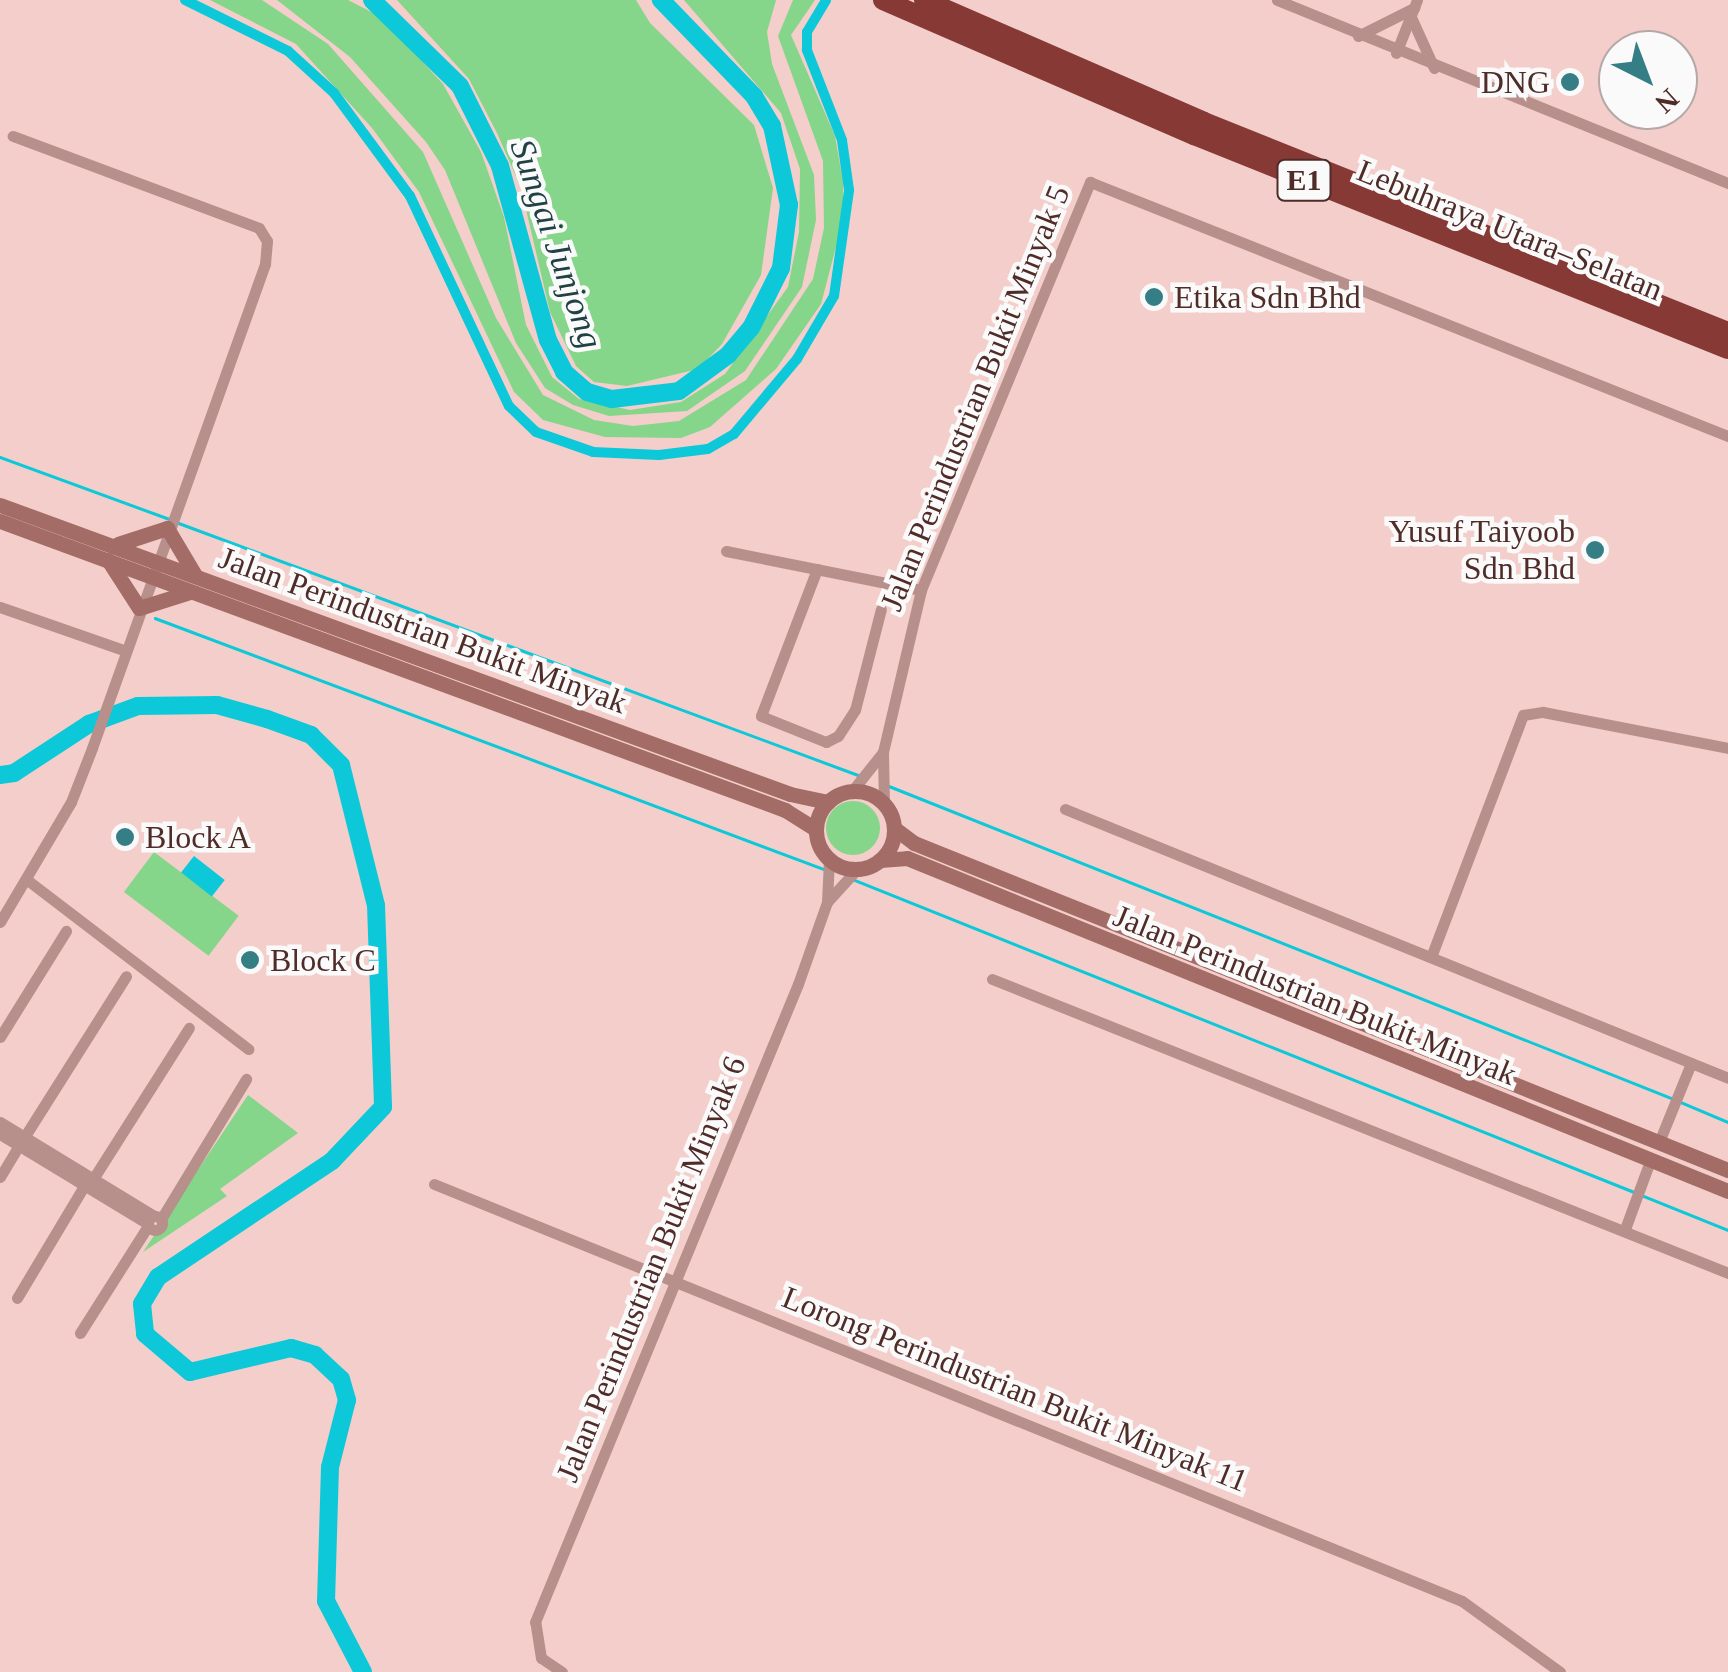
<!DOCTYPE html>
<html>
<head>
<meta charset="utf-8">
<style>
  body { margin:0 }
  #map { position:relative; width:1728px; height:1672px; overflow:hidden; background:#f4ceca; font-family:"Times New Roman",serif }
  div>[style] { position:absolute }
  .green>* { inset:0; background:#85d58a; transform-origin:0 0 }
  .round { border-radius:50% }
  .water>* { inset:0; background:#0dc8d8; transform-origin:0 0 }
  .stream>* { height:2.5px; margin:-1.25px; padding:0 1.25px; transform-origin:1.25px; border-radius:1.25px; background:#0dc8d8 }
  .canal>* { height:10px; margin:-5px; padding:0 5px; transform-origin:5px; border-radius:5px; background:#0dc8d8 }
  .river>* { height:18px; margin:-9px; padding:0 9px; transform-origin:9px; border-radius:9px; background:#0dc8d8 }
  .minor>* { height:11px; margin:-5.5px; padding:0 5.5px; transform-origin:5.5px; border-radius:5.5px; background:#b7908b }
  .minor>.ring { margin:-5.5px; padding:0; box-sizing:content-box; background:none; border:11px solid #b7908b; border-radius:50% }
  .secondary>* { height:15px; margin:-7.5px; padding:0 7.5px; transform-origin:7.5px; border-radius:7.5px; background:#a46c66 }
  .secondary>.ring { margin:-7.5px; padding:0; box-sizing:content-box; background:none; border:15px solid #a46c66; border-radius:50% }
  .motorway>* { height:20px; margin:-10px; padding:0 10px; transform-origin:10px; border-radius:10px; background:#873935 }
  .dots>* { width:28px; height:28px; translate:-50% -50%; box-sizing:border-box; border:5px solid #fafafa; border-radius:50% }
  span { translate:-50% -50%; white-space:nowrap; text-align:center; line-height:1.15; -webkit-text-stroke:9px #fafafa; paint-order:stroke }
  .shield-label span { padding:2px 8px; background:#fafafa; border:2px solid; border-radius:8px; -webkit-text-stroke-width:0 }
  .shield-label { font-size:30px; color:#502c29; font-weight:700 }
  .poi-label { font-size:32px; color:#502c29 }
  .right { translate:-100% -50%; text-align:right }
  .left { translate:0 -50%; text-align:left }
  .street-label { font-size:32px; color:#502c29 }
  .water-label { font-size:35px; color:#214145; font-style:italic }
  .north { position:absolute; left:1598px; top:30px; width:100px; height:100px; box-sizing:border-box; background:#fafafa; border:2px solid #b6a8a6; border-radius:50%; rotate:138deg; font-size:28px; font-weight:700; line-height:40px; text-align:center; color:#502c29 }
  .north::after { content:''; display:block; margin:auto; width:35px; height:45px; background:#367e86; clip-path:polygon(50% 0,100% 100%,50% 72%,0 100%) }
</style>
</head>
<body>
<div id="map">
  <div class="green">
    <div style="clip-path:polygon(210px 0,262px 0,328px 44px,423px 152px,496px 318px,543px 395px,594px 420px,633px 426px,679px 421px,746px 380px,813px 279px,824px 228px,823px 161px,778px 36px,793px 0,815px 0,791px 35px,835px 136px,843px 182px,843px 220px,821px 304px,776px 369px,710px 427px,681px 438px,605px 437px,543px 420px,514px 392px,419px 192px,372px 128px,296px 44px)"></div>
    <div style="clip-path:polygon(277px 0,348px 0,381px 17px,443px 84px,481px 152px,504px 217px,526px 325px,552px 377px,579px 399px,630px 410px,681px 402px,725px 374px,788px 287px,799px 232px,800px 169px,781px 113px,684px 0,776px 0,767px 32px,772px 64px,814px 175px,816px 220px,802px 287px,745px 371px,687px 411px,609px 416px,573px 405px,545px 388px,516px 343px,445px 170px,426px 142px,350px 57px)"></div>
    <div style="clip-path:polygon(397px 0,636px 0,650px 23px,754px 125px,773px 188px,761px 275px,722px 344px,698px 369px,627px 386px,594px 382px,576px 366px,550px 312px,521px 188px,497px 133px,469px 79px)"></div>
    <div class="round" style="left:826px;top:801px;width:54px;height:54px"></div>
    <div style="left:154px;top:852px;width:106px;height:50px;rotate:37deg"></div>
    <div style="clip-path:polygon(248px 1095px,298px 1133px,220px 1189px,227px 1196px,143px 1252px)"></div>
  </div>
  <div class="water">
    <div style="left:194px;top:856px;width:39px;height:21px;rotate:38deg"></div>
  </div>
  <div class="stream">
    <div style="left:0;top:457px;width:180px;rotate:20.1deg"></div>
    <div style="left:176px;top:522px;width:727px;rotate:20.35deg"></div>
    <div style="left:155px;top:618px;width:717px;rotate:20.58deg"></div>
    <div style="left:889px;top:786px;width:842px;rotate:21.75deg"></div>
    <div style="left:852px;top:879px;width:842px;rotate:21.81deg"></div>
    <div style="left:1678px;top:1101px;width:54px;rotate:22.8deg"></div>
    <div style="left:1641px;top:1195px;width:94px;rotate:21.9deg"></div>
  </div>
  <div class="canal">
    <div style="left:185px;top:0;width:115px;rotate:26.3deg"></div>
    <div style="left:288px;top:51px;width:62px;rotate:42.4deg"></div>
    <div style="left:334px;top:93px;width:128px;rotate:53.6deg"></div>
    <div style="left:410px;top:196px;width:232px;rotate:64.8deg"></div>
    <div style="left:509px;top:406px;width:37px;rotate:44deg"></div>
    <div style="left:536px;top:432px;width:60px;rotate:19.3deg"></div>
    <div style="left:593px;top:452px;width:66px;rotate:2.6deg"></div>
    <div style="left:659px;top:455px;width:49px;rotate:-7deg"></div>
    <div style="left:708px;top:449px;width:30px;rotate:-30deg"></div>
    <div style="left:734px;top:434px;width:98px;rotate:-50deg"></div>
    <div style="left:797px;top:359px;width:73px;rotate:-59.6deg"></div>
    <div style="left:834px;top:296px;width:107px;rotate:-81.9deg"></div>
    <div style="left:849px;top:190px;width:50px;rotate:-98deg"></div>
    <div style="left:842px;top:140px;width:97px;rotate:-111.3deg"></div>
    <div style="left:807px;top:50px;width:18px;rotate:-90deg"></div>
    <div style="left:807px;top:32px;width:37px;rotate:-59deg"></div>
  </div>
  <div class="river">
    <div style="left:372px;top:0;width:123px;rotate:44.3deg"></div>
    <div style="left:460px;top:86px;width:89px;rotate:63.4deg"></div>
    <div style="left:500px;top:166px;width:180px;rotate:74.6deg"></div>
    <div style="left:548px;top:340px;width:36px;rotate:63deg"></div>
    <div style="left:564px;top:372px;width:30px;rotate:41deg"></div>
    <div style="left:587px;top:392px;width:26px;rotate:16deg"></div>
    <div style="left:612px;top:399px;width:67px;rotate:-6.8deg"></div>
    <div style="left:679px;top:391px;width:61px;rotate:-36.3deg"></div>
    <div style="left:728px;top:355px;width:35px;rotate:-50deg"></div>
    <div style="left:751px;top:328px;width:67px;rotate:-63.4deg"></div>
    <div style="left:781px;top:268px;width:64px;rotate:-82.8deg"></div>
    <div style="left:789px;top:205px;width:81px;rotate:-102.1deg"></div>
    <div style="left:772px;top:126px;width:35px;rotate:-121deg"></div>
    <div style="left:754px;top:96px;width:134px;rotate:-134.1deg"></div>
    <div style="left:0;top:775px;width:14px;rotate:-8deg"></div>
    <div style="left:14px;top:773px;width:90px;rotate:-33.2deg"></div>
    <div style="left:89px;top:724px;width:52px;rotate:-20.2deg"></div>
    <div style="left:138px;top:706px;width:79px;rotate:-0.7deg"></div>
    <div style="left:217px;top:705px;width:52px;rotate:15.6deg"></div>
    <div style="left:267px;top:719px;width:47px;rotate:20deg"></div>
    <div style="left:311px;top:735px;width:42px;rotate:45deg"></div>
    <div style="left:341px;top:765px;width:144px;rotate:76deg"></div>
    <div style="left:376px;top:905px;width:202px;rotate:88deg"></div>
    <div style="left:383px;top:1107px;width:74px;rotate:133.4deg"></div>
    <div style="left:332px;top:1161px;width:209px;rotate:146.3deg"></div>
    <div style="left:158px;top:1277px;width:31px;rotate:121deg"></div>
    <div style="left:142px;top:1304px;width:30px;rotate:84deg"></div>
    <div style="left:145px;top:1334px;width:59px;rotate:40.2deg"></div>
    <div style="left:190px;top:1372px;width:104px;rotate:-13.4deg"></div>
    <div style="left:291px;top:1348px;width:25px;rotate:16deg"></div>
    <div style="left:315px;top:1355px;width:35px;rotate:43deg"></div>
    <div style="left:341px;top:1379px;width:22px;rotate:74deg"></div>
    <div style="left:347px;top:1400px;width:69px;rotate:104.2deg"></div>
    <div style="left:330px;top:1467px;width:134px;rotate:91.7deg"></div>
    <div style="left:326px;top:1601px;width:80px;rotate:62.5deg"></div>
  </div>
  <div class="minor">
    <div style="left:1277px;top:0;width:487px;rotate:22.1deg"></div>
    <div style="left:1411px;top:17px;width:56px;rotate:65.7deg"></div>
    <div style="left:1358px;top:36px;width:63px;rotate:-26.6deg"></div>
    <div style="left:1396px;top:53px;width:57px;rotate:-68.4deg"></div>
    <div style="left:726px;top:551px;width:199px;rotate:11.3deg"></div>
    <div style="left:817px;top:569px;width:157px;rotate:110.9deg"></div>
    <div style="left:761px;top:716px;width:70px;rotate:21.8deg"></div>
    <div style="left:826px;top:742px;width:13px;rotate:-27deg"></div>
    <div style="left:838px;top:736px;width:31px;rotate:-57deg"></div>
    <div style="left:855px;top:710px;width:104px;rotate:-75.6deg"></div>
    <div style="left:0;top:607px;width:133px;rotate:19.2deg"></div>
    <div style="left:852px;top:791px;width:50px;rotate:-51.5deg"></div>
    <div style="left:884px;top:805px;width:53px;rotate:-91.1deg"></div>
    <div style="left:883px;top:752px;width:166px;rotate:-76.8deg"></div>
    <div style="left:921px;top:590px;width:442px;rotate:-67.5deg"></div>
    <div style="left:1090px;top:182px;width:687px;rotate:21.71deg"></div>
    <div style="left:1065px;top:809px;width:715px;rotate:22.08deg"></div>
    <div style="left:26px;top:879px;width:280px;rotate:37.4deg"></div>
    <div style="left:827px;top:902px;width:45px;rotate:-47.7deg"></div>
    <div style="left:0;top:922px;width:139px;rotate:-59.4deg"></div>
    <div style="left:71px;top:802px;width:58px;rotate:-68.7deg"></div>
    <div style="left:92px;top:748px;width:514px;rotate:-70.33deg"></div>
    <div style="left:265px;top:264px;width:23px;rotate:-85deg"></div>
    <div style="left:267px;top:241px;width:15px;rotate:-122deg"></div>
    <div style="left:259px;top:228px;width:263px;rotate:-159.5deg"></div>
    <div style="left:1431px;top:957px;width:259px;rotate:-69.2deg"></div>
    <div style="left:1523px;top:715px;width:20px;rotate:-9deg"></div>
    <div style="left:1543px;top:712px;width:188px;rotate:11deg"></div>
    <div style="left:992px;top:979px;width:793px;rotate:21.77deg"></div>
    <div style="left:0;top:1037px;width:125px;rotate:-58.1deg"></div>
    <div style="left:0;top:1122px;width:180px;rotate:31.4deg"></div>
    <div style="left:0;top:1134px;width:173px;rotate:31.3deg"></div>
    <div style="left:25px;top:1136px;width:189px;rotate:-57.7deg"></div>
    <div style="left:1659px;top:1142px;width:85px;rotate:-67.9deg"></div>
    <div style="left:0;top:1177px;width:37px;rotate:-59deg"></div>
    <div style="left:93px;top:1179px;width:179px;rotate:-57.6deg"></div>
    <div style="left:434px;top:1184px;width:1109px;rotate:22.08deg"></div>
    <div style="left:1462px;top:1601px;width:121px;rotate:35.9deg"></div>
    <div class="ring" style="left:148px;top:1216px;width:3px;height:3px"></div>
    <div style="left:161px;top:1219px;width:164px;rotate:-58.7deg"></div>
    <div style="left:1625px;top:1229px;width:72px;rotate:-69.8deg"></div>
    <div style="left:17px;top:1298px;width:131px;rotate:-59.1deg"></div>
    <div style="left:80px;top:1333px;width:127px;rotate:-57.6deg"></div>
    <div style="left:562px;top:1672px;width:25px;rotate:-146deg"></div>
    <div style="left:541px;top:1658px;width:36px;rotate:-99deg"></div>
    <div style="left:535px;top:1622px;width:690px;rotate:-67.6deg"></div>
    <div style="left:798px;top:984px;width:87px;rotate:-70.5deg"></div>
    <div style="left:827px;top:902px;width:43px;rotate:-87.3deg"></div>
  </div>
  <div class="secondary">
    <div style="left:0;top:505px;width:841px;rotate:20.09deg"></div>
    <div style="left:790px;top:794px;width:39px;rotate:12deg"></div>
    <div style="left:0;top:521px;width:837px;rotate:20.21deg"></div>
    <div style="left:785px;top:810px;width:36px;rotate:32deg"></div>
    <div style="left:118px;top:544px;width:52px;rotate:-18.1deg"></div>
    <div style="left:167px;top:528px;width:55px;rotate:59.2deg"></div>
    <div style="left:108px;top:560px;width:57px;rotate:57.1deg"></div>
    <div style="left:139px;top:608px;width:53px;rotate:-17.4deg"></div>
    <div class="ring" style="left:816px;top:791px;width:63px;height:63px"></div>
    <div style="left:894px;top:828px;width:25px;rotate:37deg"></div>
    <div style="left:914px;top:843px;width:877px;rotate:21.89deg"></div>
    <div style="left:880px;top:860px;width:27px;rotate:-4deg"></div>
    <div style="left:907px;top:858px;width:886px;rotate:22.08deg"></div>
  </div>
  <div class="motorway">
    <div style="left:883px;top:0;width:339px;rotate:23.5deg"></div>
    <div style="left:1194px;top:135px;width:575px;rotate:21.84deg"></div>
    <div style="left:924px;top:0;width:305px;rotate:23.5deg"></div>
    <div style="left:1204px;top:122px;width:565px;rotate:21.84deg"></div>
  </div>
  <div class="dots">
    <div style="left:1570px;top:82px;background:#367e86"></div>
    <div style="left:1154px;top:297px;background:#367e86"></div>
    <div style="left:1595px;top:550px;background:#367e86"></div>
    <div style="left:125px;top:837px;background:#367e86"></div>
    <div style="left:250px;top:960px;background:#367e86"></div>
  </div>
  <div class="shield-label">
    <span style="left:1304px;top:180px">E1</span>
  </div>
  <div class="poi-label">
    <span class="right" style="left:1550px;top:82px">DNG</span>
    <span class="left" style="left:1174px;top:297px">Etika Sdn Bhd</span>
    <span class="right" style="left:1575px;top:550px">Yusuf Taiyoob<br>Sdn Bhd</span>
    <span class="left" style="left:145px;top:837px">Block A</span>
    <span class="left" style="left:270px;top:960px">Block C</span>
  </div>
  <div class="street-label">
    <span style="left:1510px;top:230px;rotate:22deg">Lebuhraya Utara–Selatan</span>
    <span style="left:975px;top:398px;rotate:-68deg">Jalan Perindustrian Bukit Minyak 5</span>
    <span style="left:423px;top:630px;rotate:20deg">Jalan Perindustrian Bukit Minyak</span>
    <span style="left:1315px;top:995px;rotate:22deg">Jalan Perindustrian Bukit Minyak</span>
    <span style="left:651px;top:1269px;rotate:-68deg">Jalan Perindustrian Bukit Minyak 6</span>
    <span style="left:1015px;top:1389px;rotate:22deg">Lorong Perindustrian Bukit Minyak 11</span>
  </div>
  <div class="water-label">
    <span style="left:556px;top:244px;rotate:71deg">Sungai Junjong</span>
  </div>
  <div class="north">N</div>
</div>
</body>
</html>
